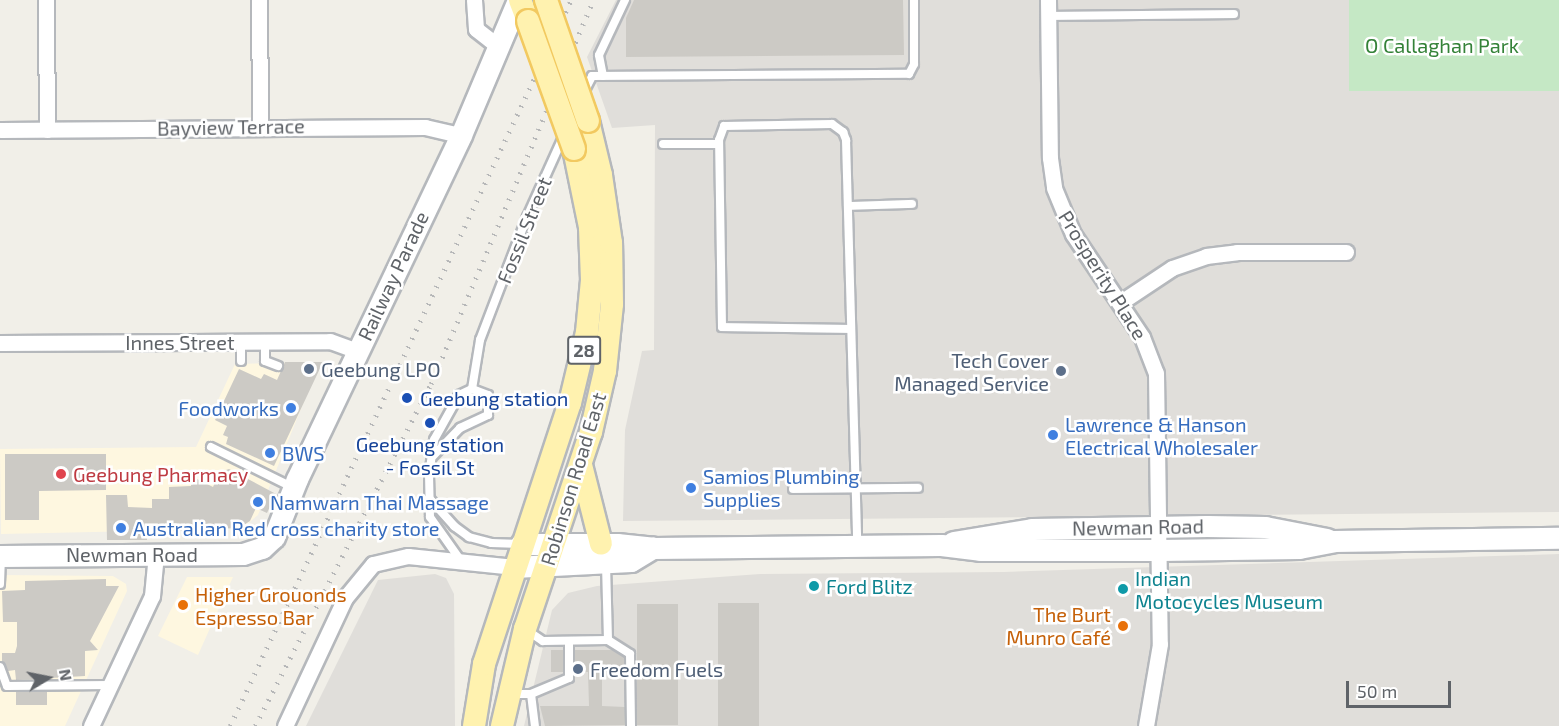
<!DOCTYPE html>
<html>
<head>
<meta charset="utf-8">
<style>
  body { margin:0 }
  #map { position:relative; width:1559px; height:726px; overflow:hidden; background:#f1efe8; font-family:"Exo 2",sans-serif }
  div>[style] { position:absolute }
  .commercial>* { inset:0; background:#fef7e0 }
  .industrial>* { inset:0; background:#e0deda }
  .green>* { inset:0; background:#c5e8c5; transform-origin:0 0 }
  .building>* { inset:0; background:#cccac5; transform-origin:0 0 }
  .roads { filter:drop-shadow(2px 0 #b5b8bc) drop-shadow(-2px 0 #b5b8bc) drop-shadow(0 2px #b5b8bc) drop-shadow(0 -2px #b5b8bc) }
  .service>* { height:8px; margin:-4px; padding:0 4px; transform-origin:4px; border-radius:4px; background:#fff }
  .minor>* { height:15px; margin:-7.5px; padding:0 7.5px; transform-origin:7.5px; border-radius:7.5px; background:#fff }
  .secondary>* { height:21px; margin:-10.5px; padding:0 10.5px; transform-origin:10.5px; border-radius:10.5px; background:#fff }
  .primary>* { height:22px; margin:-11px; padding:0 11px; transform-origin:11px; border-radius:11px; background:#fff2af }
  .rail>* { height:4.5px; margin-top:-2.25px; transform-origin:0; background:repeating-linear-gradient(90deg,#b6b7b8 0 1.5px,transparent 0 9.5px) }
  .bridges { filter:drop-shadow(2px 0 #f2c960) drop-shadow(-2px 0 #f2c960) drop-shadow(0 2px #f2c960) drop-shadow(0 -2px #f2c960) }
  .primary-bridge>* { height:22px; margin:-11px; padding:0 11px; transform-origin:11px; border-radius:11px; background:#fff2af }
  .dots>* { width:16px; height:16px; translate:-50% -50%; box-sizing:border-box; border:3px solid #fff; border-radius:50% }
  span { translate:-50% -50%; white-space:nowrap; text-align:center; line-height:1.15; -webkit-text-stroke:5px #fff; paint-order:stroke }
  .shield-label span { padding:2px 4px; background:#fff; border:2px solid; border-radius:4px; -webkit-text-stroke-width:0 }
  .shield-label { font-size:18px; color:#5f6368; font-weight:700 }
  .park-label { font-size:20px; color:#348238 }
  .street-label { font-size:20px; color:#5f6368 }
  .service-label { font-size:20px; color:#4e5e75 }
  .right { translate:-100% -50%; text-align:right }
  .left { translate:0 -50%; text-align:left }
  .transit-label { font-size:20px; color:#164399 }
  .shop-label { font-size:20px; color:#366cbe }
  .health-label { font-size:20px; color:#be3a42 }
  .culture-label { font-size:20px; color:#0d838f }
  .food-label { font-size:20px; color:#c56008 }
  .north { position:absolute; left:18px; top:648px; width:60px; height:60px; -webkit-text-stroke:4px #fff; paint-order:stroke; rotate:80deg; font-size:16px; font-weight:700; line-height:24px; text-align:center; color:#5f6368 }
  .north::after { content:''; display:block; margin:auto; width:21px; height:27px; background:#5f6368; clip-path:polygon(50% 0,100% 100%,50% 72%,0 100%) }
  .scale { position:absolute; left:1346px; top:681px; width:105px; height:27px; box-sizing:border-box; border:3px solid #5f6368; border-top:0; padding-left:8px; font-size:18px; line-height:21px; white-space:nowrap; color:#5f6368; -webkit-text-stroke:4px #fff; paint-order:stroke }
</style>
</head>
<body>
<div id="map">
  <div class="commercial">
    <div style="clip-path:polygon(320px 362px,258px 515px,246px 525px,233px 529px,1px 534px,0 449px,196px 447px,235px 364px)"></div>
    <div style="clip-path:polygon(0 575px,113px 576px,126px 584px,127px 591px,65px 726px,0 726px)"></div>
    <div style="clip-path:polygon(187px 577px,233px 577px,198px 655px,158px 636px)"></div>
  </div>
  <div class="industrial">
    <div style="clip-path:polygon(616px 0,1349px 0,1350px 91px,1559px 88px,1559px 512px,623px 521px,625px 430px,642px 351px,654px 350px,655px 125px,612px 128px,587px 57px)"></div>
    <div style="clip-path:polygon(1559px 554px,1559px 726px,524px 726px,552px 610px,568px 593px,597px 586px,760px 574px,1004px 572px)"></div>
    <div style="clip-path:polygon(435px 574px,446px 578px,454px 594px,455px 726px,306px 726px,378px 580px)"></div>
  </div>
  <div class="green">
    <div style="left:1349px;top:0;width:210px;height:91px"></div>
  </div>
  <div class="building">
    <div style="clip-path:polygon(634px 0,903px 0,904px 55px,626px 57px,626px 18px)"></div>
    <div style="clip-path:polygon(285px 362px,323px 362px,274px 466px,226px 444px,228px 437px,223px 435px,227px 426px,215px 420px,239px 369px,261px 379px,264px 374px,277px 380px)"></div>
    <div style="clip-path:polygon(5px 454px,106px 454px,106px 490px,39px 491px,39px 520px,5px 520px)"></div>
    <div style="clip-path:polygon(229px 469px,276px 494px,267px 513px,256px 508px,250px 521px,239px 528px,147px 532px,147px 540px,107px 540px,106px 495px,127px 495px,128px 507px,152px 508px,152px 499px,169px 499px,169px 487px,191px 486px,191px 476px,213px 487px,220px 472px)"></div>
    <div style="clip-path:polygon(106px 579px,106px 586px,119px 586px,90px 641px,98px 650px,85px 651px,85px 676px,16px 680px,15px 670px,8px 671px,2px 661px,2px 653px,15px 653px,17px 646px,17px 622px,3px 622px,2px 591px,25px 590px,25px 581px)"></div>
    <div style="left:718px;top:603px;width:41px;height:123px"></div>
    <div style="left:637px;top:604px;width:41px;height:121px"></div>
    <div style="left:551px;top:650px;width:12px;height:22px"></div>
    <div style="clip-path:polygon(575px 650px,613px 650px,624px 657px,624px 672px,602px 672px,602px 706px,625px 707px,625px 725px,545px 726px,540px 706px,589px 706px,588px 672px,575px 672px)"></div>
    <div style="left:16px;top:692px;width:31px;height:13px"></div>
  </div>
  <div class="roads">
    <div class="service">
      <div style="left:1049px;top:16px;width:185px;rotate:-0.6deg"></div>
      <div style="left:603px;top:76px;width:21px;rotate:-101deg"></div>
      <div style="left:599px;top:55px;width:61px;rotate:-64.7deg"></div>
      <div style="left:583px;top:94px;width:20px;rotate:-63deg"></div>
      <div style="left:592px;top:76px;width:317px;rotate:-0.4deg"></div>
      <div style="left:909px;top:74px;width:11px;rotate:-63deg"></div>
      <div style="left:914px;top:64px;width:64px;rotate:-90deg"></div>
      <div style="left:663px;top:144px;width:56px"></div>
      <div style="left:848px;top:206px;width:64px;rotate:-1.8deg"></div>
      <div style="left:849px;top:329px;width:127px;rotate:-179.1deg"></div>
      <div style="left:722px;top:327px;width:187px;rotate:-90.9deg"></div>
      <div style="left:719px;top:140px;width:15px;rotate:-70deg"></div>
      <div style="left:724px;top:126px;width:108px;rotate:-1.1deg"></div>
      <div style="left:832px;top:124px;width:14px;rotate:36deg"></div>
      <div style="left:843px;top:132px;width:9px;rotate:69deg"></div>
      <div style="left:846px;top:140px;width:404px;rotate:88.4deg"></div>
      <div style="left:241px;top:341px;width:20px;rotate:90deg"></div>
      <div style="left:265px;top:341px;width:20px;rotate:90deg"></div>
      <div style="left:265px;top:361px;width:14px;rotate:21deg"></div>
      <div style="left:472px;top:389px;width:50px;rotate:-80.7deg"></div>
      <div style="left:480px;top:340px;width:132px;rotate:-69.1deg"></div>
      <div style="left:527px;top:217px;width:90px;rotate:-65.7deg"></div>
      <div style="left:211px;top:447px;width:90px;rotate:26.3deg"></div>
      <div style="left:433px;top:456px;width:39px;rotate:-46deg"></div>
      <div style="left:460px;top:428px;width:31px;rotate:-25deg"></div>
      <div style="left:488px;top:415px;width:20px;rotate:-90deg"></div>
      <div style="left:488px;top:395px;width:17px;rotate:-159deg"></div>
      <div style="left:472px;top:389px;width:14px;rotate:155deg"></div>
      <div style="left:459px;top:395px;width:51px;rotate:119.1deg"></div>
      <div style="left:434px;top:440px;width:34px;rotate:98deg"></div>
      <div style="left:429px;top:474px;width:43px;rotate:88.7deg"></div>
      <div style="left:430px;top:517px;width:54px;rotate:54.8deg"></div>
      <div style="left:793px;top:489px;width:125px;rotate:-0.5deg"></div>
      <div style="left:429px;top:498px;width:38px;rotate:48deg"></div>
      <div style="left:454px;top:526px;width:19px;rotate:36deg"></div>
      <div style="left:469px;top:537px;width:23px;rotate:15deg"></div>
      <div style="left:491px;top:543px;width:30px;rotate:2deg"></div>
      <div style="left:606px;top:564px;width:76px;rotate:88.5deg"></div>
      <div style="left:0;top:584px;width:28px;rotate:-88deg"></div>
      <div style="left:528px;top:631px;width:18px;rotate:34deg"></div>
      <div style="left:543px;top:641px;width:65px;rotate:-0.9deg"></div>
      <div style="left:608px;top:640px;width:26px;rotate:32deg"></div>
      <div style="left:630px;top:654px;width:72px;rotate:89.2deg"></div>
      <div style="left:0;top:667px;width:20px;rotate:70deg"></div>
      <div style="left:7px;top:686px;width:102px;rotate:-0.6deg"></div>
      <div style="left:512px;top:694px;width:19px"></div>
      <div style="left:531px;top:694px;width:41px;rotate:-22.8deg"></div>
      <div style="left:569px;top:678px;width:37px;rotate:-90deg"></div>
      <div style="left:531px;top:694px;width:32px;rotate:83deg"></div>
    </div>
    <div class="minor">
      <div style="left:46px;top:0;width:130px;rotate:89.6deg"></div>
      <div style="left:259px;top:0;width:127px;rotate:89.5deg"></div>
      <div style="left:474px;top:0;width:29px;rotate:86deg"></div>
      <div style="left:476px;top:29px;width:28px;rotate:38deg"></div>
      <div style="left:1048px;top:0;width:158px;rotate:89.3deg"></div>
      <div style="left:1050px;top:158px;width:30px;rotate:82deg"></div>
      <div style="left:1054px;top:188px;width:50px;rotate:67.6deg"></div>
      <div style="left:1073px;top:234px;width:124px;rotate:56.2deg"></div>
      <div style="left:1142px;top:337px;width:39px;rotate:69deg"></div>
      <div style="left:1156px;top:373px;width:271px;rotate:89.2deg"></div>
      <div style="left:1160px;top:644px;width:83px;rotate:99.7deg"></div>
      <div style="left:0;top:130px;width:425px;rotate:-0.4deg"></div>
      <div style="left:425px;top:127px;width:37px;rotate:13deg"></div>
      <div style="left:1121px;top:302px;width:61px;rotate:-33.7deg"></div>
      <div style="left:1172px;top:268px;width:36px;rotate:-19deg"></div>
      <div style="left:1206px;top:256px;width:31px;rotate:-7deg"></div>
      <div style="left:1237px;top:252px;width:109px"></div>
      <div style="left:0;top:343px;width:330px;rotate:-0.3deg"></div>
      <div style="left:330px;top:341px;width:30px;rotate:20deg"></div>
      <div style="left:91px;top:726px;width:144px;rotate:-64.9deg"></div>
      <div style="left:152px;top:596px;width:42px;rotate:-84.6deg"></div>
      <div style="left:285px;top:726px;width:141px;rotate:-64.9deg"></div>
      <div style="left:345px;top:598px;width:44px;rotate:-50.5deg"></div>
      <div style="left:373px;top:564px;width:36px;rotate:-13deg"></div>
      <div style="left:408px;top:556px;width:107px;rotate:5.9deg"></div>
    </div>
    <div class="secondary">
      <div style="left:953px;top:542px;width:80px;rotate:-9.3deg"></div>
      <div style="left:1032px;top:529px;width:175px;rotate:-1deg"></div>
      <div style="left:1207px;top:526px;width:58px;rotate:1deg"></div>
      <div style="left:1265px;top:527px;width:63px;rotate:11deg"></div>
      <div style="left:521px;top:544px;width:96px"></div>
      <div style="left:617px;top:544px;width:36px;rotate:6deg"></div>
      <div style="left:653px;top:548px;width:288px;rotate:-0.6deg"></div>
      <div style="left:941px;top:545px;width:39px;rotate:7deg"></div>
      <div style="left:980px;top:550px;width:180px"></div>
      <div style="left:1160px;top:550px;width:139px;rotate:-0.8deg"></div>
      <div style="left:1299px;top:548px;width:36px;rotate:-11deg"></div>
      <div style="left:1334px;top:541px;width:225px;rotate:-0.8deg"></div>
      <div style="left:0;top:556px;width:243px;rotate:-0.5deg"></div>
      <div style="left:243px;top:554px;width:20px;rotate:-18deg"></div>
      <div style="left:262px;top:548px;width:16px;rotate:-43deg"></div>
      <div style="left:274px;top:537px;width:62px;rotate:-68.4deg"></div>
      <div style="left:297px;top:479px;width:381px;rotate:-64.5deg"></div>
      <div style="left:461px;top:135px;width:147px;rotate:-67.1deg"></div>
      <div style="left:514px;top:567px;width:117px;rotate:-2.9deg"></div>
      <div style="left:631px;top:561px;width:26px;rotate:-31deg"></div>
    </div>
    <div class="primary">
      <div style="left:520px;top:0;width:22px;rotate:69deg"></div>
      <div style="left:581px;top:465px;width:81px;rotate:75.8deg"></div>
      <div style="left:474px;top:726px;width:63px;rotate:-80.8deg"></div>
      <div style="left:484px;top:664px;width:275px;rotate:-71.8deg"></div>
      <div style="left:570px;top:403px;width:73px;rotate:-76.5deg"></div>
      <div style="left:587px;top:332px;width:52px;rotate:-84.5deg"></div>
      <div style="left:592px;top:280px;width:53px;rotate:-92.2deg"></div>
      <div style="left:590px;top:227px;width:80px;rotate:-101.6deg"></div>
      <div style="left:502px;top:726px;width:100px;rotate:-76.7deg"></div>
      <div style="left:525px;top:629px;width:208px;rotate:-71.5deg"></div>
      <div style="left:591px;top:432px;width:63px;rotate:-77.1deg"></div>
      <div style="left:605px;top:371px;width:67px;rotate:-84deg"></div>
      <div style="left:612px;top:304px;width:61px;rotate:-90.9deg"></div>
      <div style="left:611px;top:243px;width:69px;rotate:-98.4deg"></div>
      <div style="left:601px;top:175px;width:56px;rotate:-103.5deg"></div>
    </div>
  </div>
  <div class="rail">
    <div style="left:230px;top:726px;width:802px;rotate:-64.84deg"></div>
    <div style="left:255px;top:726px;width:385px;rotate:-62.8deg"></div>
    <div style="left:431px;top:384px;width:417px;rotate:-67.1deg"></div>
  </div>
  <div class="bridges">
    <div class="primary-bridge">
      <div style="left:546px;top:0;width:128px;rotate:70.9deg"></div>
      <div style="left:528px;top:21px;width:136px;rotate:70.2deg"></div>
    </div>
  </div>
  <div class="dots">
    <div style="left:309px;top:369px;background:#5c6f8a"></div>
    <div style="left:1061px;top:371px;background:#5c6f8a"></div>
    <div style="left:407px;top:398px;background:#1a4fb4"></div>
    <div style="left:291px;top:408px;background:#3f7fe0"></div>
    <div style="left:430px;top:423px;background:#1a4fb4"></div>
    <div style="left:1053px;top:435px;background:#3f7fe0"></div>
    <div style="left:270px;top:453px;background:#3f7fe0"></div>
    <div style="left:61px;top:474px;background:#e0444e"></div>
    <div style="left:691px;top:488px;background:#3f7fe0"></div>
    <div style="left:258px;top:502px;background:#3f7fe0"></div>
    <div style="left:121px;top:528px;background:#3f7fe0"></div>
    <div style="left:814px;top:586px;background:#0f9aa8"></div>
    <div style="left:1123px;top:589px;background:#0f9aa8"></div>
    <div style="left:183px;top:605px;background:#e8710a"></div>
    <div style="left:1123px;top:626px;background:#e8710a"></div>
    <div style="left:578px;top:669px;background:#5c6f8a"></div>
  </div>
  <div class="shield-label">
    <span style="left:584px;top:350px">28</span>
  </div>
  <div class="park-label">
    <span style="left:1442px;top:45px">O Callaghan Park</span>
  </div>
  <div class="street-label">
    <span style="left:231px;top:127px;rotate:-1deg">Bayview Terrace</span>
    <span style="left:524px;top:230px;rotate:-68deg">Fossil Street</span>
    <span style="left:1103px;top:275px;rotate:58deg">Prosperity Place</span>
    <span style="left:393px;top:276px;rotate:-65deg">Railway Parade</span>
    <span style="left:180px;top:342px">Innes Street</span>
    <span style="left:573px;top:479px;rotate:-73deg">Robinson Road East</span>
    <span style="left:1138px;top:527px;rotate:-1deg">Newman Road</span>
    <span style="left:132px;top:554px">Newman Road</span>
  </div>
  <div class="service-label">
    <span class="right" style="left:1049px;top:372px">Tech Cover<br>Managed Service</span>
    <span class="left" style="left:321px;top:369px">Geebung LPO</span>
    <span class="left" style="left:590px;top:669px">Freedom Fuels</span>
  </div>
  <div class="transit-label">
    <span class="left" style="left:420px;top:398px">Geebung station</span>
    <span style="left:430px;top:456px">Geebung station<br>- Fossil St</span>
  </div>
  <div class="shop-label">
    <span class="right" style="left:279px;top:408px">Foodworks</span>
    <span class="left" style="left:1065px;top:436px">Lawrence &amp; Hanson<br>Electrical Wholesaler</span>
    <span class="left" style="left:282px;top:453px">BWS</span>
    <span class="left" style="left:703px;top:488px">Samios Plumbing<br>Supplies</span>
    <span class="left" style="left:270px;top:502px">Namwarn Thai Massage</span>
    <span class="left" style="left:133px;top:528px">Australian Red cross charity store</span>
  </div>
  <div class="health-label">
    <span class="left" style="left:73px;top:474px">Geebung Pharmacy</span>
  </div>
  <div class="culture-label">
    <span class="left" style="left:1135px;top:590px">Indian<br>Motocycles Museum</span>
    <span class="left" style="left:826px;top:586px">Ford Blitz</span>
  </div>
  <div class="food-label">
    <span class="left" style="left:195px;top:606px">Higher Grouonds<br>Espresso Bar</span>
    <span class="right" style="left:1111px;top:626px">The Burt<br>Munro Café</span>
  </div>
  <div class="north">N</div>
  <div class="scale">50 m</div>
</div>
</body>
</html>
